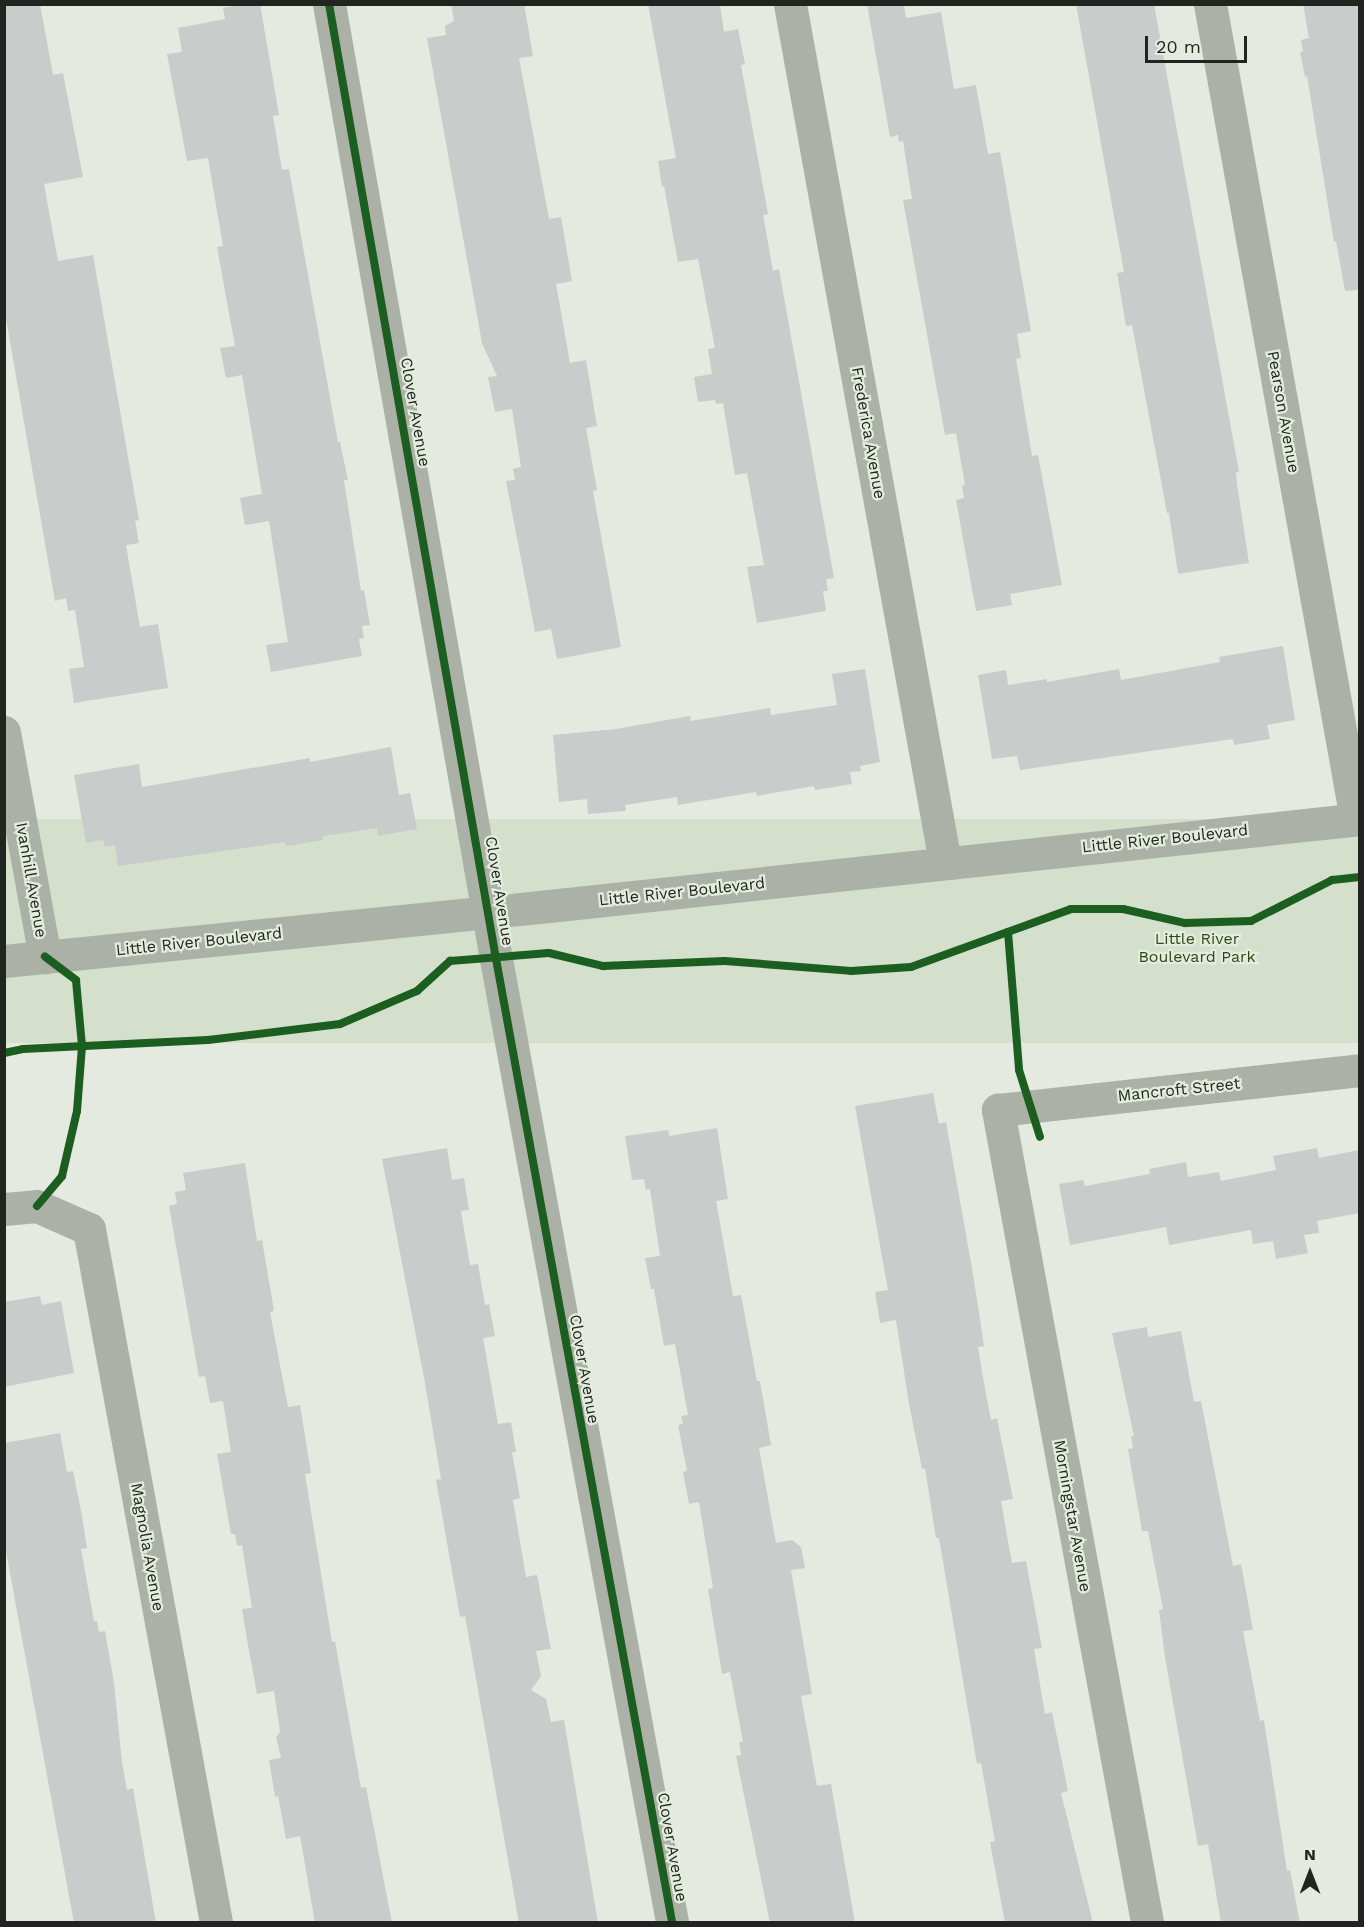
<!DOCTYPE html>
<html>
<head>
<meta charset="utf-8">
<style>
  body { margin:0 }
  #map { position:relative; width:1364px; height:1927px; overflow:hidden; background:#e4eae0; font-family:"Work Sans",sans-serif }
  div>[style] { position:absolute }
  .green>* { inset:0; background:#d4e0cc; transform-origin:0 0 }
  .building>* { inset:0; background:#c8cccb }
  .minor>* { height:33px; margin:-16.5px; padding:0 16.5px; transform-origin:16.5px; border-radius:16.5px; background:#abb1a6 }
  .cycleway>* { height:8px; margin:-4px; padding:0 4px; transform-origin:4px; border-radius:4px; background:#1b5e20 }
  span { translate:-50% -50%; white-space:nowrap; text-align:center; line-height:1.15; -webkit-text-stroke:4.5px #e3eddd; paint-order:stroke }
  .street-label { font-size:16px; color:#21251f }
  .park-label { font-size:16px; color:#304818 }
  .frame { position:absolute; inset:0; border:6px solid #21251f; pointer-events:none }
  .north { position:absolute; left:1280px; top:1843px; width:60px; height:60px; -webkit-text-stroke:4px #e3eddd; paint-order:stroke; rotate:0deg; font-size:16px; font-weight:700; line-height:24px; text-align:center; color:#21251f }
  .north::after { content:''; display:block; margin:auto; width:21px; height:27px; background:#21251f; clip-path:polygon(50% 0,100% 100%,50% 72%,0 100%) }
  .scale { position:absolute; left:1145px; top:36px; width:102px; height:27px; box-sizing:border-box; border:3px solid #21251f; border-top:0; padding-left:8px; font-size:18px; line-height:21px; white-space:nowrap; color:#21251f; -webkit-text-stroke:4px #e3eddd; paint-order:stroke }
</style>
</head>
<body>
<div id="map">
  <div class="green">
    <div style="left:1359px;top:819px;width:224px;height:1362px;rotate:90deg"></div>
  </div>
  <div class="building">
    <div style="clip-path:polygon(4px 4px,40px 4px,53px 75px,63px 73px,83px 177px,44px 184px,58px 261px,93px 255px,139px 520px,135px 521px,139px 543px,126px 545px,140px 627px,158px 624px,168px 688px,74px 703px,69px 669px,84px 667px,75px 610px,68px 611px,66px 598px,55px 601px,4px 307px)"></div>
    <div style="clip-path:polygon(243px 4px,260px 4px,279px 115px,273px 116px,282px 170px,289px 169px,338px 442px,340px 442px,348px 480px,344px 480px,361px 591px,364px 590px,370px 625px,362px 626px,364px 638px,359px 639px,362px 656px,271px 672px,266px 645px,288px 642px,269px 521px,245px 525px,240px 498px,262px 494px,242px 375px,226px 378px,220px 348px,235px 346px,217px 247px,223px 246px,208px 158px,187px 161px,167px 54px,182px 52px,178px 28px,225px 19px,223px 8px)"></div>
    <div style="clip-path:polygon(451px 4px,524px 4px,533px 56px,519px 58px,549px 219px,561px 217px,572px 281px,556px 284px,570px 363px,586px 360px,597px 426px,586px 428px,597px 490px,593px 491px,621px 647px,557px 659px,551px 629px,535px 632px,506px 481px,515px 480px,513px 469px,521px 467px,512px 409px,495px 412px,488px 377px,497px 376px,482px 343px,427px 38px,446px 35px,445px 26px,454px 21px)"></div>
    <div style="clip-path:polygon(648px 4px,720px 4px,724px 32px,738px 29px,745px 64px,741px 65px,768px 214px,763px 215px,773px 271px,779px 269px,834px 578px,826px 579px,828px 591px,823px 591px,826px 611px,757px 623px,747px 567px,764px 565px,747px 473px,735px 475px,723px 403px,716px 404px,715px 400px,698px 402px,694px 377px,712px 374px,708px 349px,715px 348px,698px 259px,678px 262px,664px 186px,662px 187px,658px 161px,676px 158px)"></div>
    <div style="clip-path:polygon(867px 4px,904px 4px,906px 18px,941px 12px,954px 89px,976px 85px,988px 154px,1000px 152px,1031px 331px,1017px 334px,1021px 358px,1016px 359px,1032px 456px,1038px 455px,1062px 585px,1010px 594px,1012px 605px,976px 611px,956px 500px,964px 498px,962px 486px,965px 485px,956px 433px,945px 435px,903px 200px,912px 199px,903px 141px,899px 142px,898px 135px,890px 137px)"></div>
    <div style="clip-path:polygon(1076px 4px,1154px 4px,1239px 472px,1236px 472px,1237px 484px,1249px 563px,1178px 574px,1169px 513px,1167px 513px,1132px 325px,1126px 326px,1117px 273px,1124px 272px)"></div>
    <div style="clip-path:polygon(1303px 4px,1359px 4px,1359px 290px,1345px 291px,1336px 241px,1334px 242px,1307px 76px,1305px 77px,1300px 52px,1303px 52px,1301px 40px,1309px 38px)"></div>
    <div style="clip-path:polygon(1283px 646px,1295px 720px,1267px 725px,1270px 739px,1234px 745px,1233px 739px,1020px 770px,1017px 756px,992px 759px,978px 675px,1006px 670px,1008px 685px,1047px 679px,1047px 682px,1119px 669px,1121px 680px,1220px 662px,1219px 657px)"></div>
    <div style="clip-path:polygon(865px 669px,880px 762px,860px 766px,861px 771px,850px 772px,852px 784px,815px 790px,814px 786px,757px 796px,756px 792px,678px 805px,677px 797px,625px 805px,626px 811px,588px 814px,587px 799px,559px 802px,553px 735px,616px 729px,690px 716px,691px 721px,770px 708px,771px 715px,837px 705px,832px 674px)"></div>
    <div style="clip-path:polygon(391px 747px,399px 795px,410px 793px,417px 829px,378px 836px,377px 828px,323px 836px,323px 840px,286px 846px,285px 842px,118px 866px,115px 845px,105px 847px,103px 840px,86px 843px,74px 775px,139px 764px,142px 787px,310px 758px,310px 762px)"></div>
    <div style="clip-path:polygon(933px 1093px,939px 1124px,946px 1122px,973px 1274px,984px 1346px,978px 1347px,983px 1378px,991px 1420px,997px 1418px,1013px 1499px,1001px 1501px,1008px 1541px,1012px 1563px,1026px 1561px,1042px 1648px,1034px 1649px,1045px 1714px,1052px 1712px,1068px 1791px,1061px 1793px,1093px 1923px,1005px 1923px,990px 1842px,995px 1841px,981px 1763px,977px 1764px,939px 1538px,936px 1538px,925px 1468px,922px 1469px,909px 1404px,896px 1320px,880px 1323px,875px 1292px,888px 1290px,855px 1106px)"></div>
    <div style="clip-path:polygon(717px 1128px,728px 1199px,716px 1201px,733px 1296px,741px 1295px,757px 1381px,760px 1381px,771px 1445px,759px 1448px,776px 1543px,792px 1540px,801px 1547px,805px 1568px,791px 1570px,812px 1694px,801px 1696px,817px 1786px,831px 1784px,855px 1923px,770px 1923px,736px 1756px,741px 1755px,739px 1742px,743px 1742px,730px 1672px,722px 1674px,708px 1589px,713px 1588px,699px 1502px,689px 1504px,683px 1472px,687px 1471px,678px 1425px,683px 1424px,681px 1416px,688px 1415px,675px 1344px,664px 1346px,654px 1289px,651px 1289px,645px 1258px,660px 1256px,650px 1189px,646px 1190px,644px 1179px,632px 1180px,625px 1136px,668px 1130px,669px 1136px)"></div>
    <div style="clip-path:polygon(447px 1148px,452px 1180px,464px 1178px,469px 1210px,461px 1211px,470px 1265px,478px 1264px,485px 1305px,489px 1304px,495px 1336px,483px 1338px,498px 1424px,511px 1422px,516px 1452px,512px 1452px,520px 1498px,513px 1500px,526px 1577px,537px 1575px,551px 1649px,536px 1651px,541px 1676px,531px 1690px,546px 1699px,551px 1722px,564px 1720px,598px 1923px,519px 1923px,465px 1616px,460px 1617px,436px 1480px,441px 1479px,425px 1383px,382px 1159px)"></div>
    <div style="clip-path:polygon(1317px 1148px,1319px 1158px,1359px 1150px,1359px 1213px,1317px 1221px,1319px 1233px,1304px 1235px,1308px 1253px,1276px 1259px,1273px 1241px,1253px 1244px,1251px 1230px,1169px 1245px,1166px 1227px,1070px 1245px,1059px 1184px,1083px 1180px,1085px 1186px,1150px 1174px,1149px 1169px,1186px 1162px,1188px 1177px,1219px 1172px,1221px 1181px,1276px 1170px,1273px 1156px)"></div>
    <div style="clip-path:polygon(245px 1163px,257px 1241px,262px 1240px,274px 1311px,270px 1312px,288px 1407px,300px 1405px,311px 1473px,305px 1474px,332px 1642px,335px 1641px,361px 1788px,366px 1787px,392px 1923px,315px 1923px,300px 1836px,286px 1839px,278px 1796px,275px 1797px,269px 1760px,281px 1758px,276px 1737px,280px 1732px,274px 1691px,257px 1694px,248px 1645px,242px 1609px,252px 1608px,242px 1545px,237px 1546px,235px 1534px,231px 1534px,217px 1454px,231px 1452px,223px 1401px,210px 1403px,205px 1376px,199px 1377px,169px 1206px,177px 1204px,175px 1192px,186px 1190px,183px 1173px)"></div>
    <div style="clip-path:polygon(40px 1296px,42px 1305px,61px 1301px,74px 1373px,4px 1387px,4px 1302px)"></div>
    <div style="clip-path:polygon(1147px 1327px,1148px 1337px,1181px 1331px,1194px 1402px,1201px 1401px,1233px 1566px,1241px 1564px,1253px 1630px,1243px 1631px,1260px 1721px,1264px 1720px,1287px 1871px,1290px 1870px,1300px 1923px,1221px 1923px,1208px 1844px,1198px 1846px,1165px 1657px,1159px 1610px,1163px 1609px,1148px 1531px,1142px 1531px,1128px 1449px,1133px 1448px,1131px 1436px,1134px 1436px,1112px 1333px)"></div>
    <div style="clip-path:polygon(60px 1433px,67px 1472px,73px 1471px,82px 1516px,87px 1548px,81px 1549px,94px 1621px,97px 1621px,99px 1632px,105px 1631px,114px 1683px,122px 1763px,127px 1790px,133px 1788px,156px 1923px,74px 1923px,4px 1540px,4px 1443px)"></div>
  </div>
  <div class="minor">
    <div style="left:329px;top:4px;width:969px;rotate:80.08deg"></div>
    <div style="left:496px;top:959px;width:979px;rotate:79.64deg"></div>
    <div style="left:790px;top:4px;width:872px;rotate:79.76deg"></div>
    <div style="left:1210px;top:4px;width:828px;rotate:79.84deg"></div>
    <div style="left:4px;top:732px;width:229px;rotate:79.7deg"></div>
    <div style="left:4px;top:961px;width:548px;rotate:-5.76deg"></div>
    <div style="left:549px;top:906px;width:816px;rotate:-6.12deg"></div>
    <div style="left:4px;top:1209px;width:33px;rotate:-5deg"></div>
    <div style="left:37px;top:1206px;width:57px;rotate:23.9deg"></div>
    <div style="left:89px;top:1229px;width:705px;rotate:79.62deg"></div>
    <div style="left:1147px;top:1922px;width:826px;rotate:-100.4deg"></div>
    <div style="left:998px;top:1110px;width:364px;rotate:-6.3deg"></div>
  </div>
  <div class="cycleway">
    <div style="left:329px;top:4px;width:969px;rotate:80.08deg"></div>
    <div style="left:496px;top:959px;width:979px;rotate:79.64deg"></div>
    <div style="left:1008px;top:932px;width:138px;rotate:85.4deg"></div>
    <div style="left:1019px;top:1070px;width:70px;rotate:72.6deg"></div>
    <div style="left:4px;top:1053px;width:19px;rotate:-12deg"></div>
    <div style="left:23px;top:1049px;width:185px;rotate:-2.8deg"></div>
    <div style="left:208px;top:1040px;width:133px;rotate:-6.9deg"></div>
    <div style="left:340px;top:1024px;width:84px;rotate:-23.2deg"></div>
    <div style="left:417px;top:991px;width:45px;rotate:-42.3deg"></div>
    <div style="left:450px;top:961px;width:99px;rotate:-4.6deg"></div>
    <div style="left:549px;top:953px;width:56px;rotate:13.5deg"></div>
    <div style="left:603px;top:966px;width:122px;rotate:-2.3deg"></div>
    <div style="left:725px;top:961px;width:126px;rotate:4.5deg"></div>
    <div style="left:851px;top:971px;width:60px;rotate:-3.8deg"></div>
    <div style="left:911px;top:967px;width:170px;rotate:-19.9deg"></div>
    <div style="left:1071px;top:909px;width:52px"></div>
    <div style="left:1123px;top:909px;width:64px;rotate:12.7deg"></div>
    <div style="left:1185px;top:923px;width:66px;rotate:-1.7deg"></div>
    <div style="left:1251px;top:921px;width:91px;rotate:-26.8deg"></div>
    <div style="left:1332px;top:880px;width:28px;rotate:-6deg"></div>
    <div style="left:37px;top:1206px;width:39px;rotate:-50deg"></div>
    <div style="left:62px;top:1176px;width:67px;rotate:-77deg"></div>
    <div style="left:77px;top:1111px;width:65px;rotate:-85.6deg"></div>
    <div style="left:82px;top:1046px;width:66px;rotate:-95.2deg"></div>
    <div style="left:76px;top:980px;width:39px;rotate:-143deg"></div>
  </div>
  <div class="street-label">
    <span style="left:415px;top:412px;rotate:80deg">Clover Avenue</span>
    <span style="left:1283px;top:412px;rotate:80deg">Pearson Avenue</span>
    <span style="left:868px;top:433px;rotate:80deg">Frederica Avenue</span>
    <span style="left:1165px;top:839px;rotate:-6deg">Little River Boulevard</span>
    <span style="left:31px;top:880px;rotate:80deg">Ivanhill Avenue</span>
    <span style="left:499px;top:891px;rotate:81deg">Clover Avenue</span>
    <span style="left:682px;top:892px;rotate:-6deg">Little River Boulevard</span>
    <span style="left:199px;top:942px;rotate:-6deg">Little River Boulevard</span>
    <span style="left:1179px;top:1090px;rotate:-6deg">Mancroft Street</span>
    <span style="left:584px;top:1369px;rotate:80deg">Clover Avenue</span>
    <span style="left:1072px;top:1516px;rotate:80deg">Morningstar Avenue</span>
    <span style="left:147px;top:1547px;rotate:80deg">Magnolia Avenue</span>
    <span style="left:672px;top:1847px;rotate:80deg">Clover Avenue</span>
  </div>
  <div class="park-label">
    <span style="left:1197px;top:948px">Little River<br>Boulevard Park</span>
  </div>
  <div class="frame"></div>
  <div class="north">N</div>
  <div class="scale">20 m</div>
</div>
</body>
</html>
